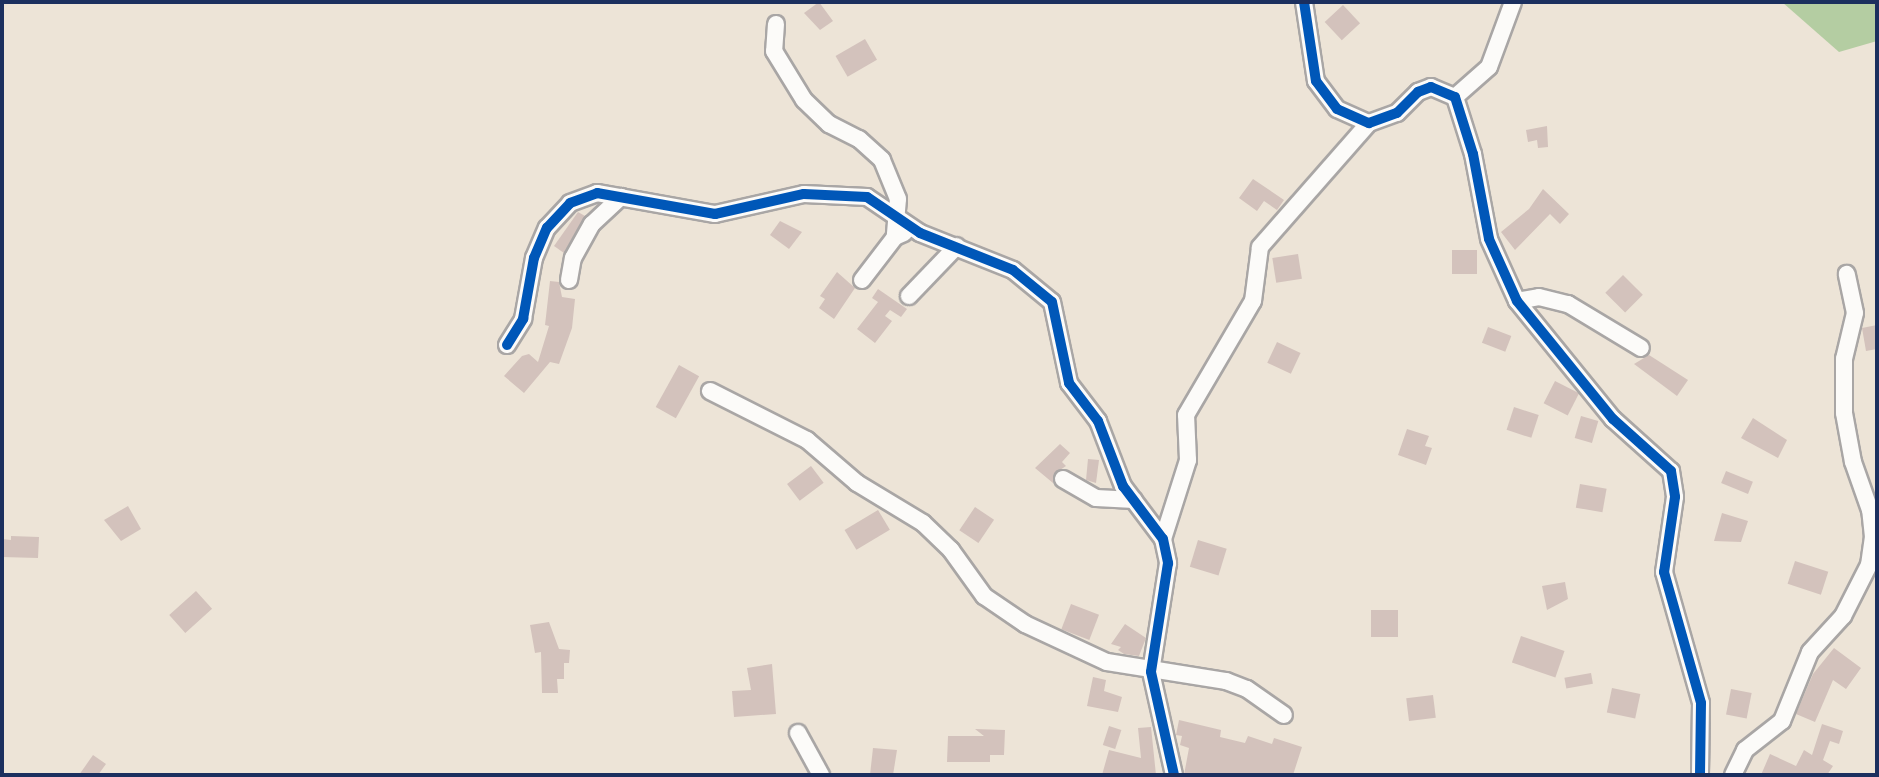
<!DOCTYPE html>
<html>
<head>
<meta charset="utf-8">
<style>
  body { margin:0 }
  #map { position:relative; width:1879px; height:777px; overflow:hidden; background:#ede4d7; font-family:Caveat,sans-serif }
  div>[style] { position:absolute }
  .forest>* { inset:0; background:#b4cda2 }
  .building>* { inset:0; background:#d3c2bc; transform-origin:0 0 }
  .roads { filter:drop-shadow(2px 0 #a9a6a5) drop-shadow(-2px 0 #a9a6a5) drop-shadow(0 2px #a9a6a5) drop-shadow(0 -2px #a9a6a5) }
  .minor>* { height:16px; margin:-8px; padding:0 8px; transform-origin:8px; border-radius:8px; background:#fcfbf9 }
  .cycleway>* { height:10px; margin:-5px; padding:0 5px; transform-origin:5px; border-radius:5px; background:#0057b8 }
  span { translate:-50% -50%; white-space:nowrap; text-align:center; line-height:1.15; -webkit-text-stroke:5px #fff; paint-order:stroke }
  .frame { position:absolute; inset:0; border:4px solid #1b2f5e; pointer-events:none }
</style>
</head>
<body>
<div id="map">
  <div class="forest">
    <div style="clip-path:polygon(1782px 2px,1877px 2px,1877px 41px,1839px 52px)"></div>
  </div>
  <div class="building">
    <div style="clip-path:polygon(819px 2px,833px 21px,820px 30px,804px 13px)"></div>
    <div style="left:1343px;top:5px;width:25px;height:25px;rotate:47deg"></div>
    <div style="left:865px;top:39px;width:24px;height:34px;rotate:60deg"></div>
    <div style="clip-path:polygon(1547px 126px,1548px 147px,1538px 148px,1537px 140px,1528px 142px,1526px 130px)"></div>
    <div style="clip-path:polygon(1253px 179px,1284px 200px,1277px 210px,1264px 201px,1257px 211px,1239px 198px)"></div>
    <div style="clip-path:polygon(1543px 189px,1569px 214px,1560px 224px,1550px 214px,1515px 250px,1501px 232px,1529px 209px)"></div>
    <div style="clip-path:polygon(578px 212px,585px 216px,564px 253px,554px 246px)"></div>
    <div style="clip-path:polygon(780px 221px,802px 232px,789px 249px,770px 235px)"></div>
    <div style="left:1452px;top:250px;width:25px;height:24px"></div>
    <div style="left:1298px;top:254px;width:25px;height:26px;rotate:81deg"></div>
    <div style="clip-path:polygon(837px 272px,855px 288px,834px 319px,819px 308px,825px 299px,820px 296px)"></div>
    <div style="left:1623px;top:275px;width:28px;height:25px;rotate:45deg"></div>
    <div style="clip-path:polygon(550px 281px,559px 282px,562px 297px,575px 299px,572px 328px,559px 364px,550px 362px,524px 393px,504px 376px,522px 356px,529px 354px,538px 362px,549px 326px,545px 325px)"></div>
    <div style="clip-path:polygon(878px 289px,907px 309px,901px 317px,890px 310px,885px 316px,892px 321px,875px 343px,857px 329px,878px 302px,872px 298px)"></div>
    <div style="clip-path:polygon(1877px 325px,1877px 349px,1866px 351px,1862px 328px)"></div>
    <div style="left:1488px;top:327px;width:25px;height:17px;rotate:21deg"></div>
    <div style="left:1277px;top:342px;width:26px;height:23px;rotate:25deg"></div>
    <div style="clip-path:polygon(1649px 355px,1688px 380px,1677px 396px,1634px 364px)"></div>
    <div style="left:679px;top:365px;width:23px;height:48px;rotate:29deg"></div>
    <div style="left:1555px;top:381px;width:27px;height:25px;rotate:27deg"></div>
    <div style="left:1514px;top:407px;width:26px;height:24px;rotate:18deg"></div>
    <div style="left:1581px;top:416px;width:18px;height:23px;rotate:16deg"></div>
    <div style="clip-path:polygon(1753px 418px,1787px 440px,1778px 458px,1741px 438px)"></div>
    <div style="clip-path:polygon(1407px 429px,1429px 436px,1425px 446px,1432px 448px,1426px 465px,1398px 455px)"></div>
    <div style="clip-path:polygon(1060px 444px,1070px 453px,1062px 462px,1066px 466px,1054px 474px,1053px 483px,1035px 468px)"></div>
    <div style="clip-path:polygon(1088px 459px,1099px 460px,1096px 483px,1086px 480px)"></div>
    <div style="left:811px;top:466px;width:21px;height:30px;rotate:53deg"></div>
    <div style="left:1726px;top:471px;width:29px;height:13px;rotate:22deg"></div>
    <div style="left:1580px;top:484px;width:27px;height:24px;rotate:10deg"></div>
    <div style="clip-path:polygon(128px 506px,141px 529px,121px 541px,104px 520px)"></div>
    <div style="left:975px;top:507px;width:23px;height:28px;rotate:34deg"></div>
    <div style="left:878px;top:510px;width:23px;height:39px;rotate:59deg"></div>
    <div style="clip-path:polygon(1722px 513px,1748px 521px,1741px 542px,1714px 541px)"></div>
    <div style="clip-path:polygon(11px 536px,39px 537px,38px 558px,2px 557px,2px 539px,11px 540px)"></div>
    <div style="left:1198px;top:540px;width:30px;height:28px;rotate:17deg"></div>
    <div style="left:1795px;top:561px;width:35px;height:24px;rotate:18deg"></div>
    <div style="clip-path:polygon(1565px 582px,1568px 599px,1547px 610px,1542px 586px)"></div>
    <div style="left:196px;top:591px;width:24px;height:36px;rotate:48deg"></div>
    <div style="left:1071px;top:604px;width:30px;height:27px;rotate:21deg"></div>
    <div style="left:1371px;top:610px;width:27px;height:27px"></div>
    <div style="clip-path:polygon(549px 622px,559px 649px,570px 650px,569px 663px,564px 663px,564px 679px,557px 679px,558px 693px,542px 693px,541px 652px,535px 653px,530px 625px)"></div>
    <div style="clip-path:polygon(1125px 624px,1146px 638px,1139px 656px,1124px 654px,1118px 650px,1121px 647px,1111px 644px)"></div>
    <div style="left:1521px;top:636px;width:46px;height:28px;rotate:19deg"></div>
    <div style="clip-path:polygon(1834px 648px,1861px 668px,1846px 689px,1833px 680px,1815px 722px,1796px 714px,1813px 674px)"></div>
    <div style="clip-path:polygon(772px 664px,776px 714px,734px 717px,732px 691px,751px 690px,747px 668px)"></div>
    <div style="left:1591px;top:673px;width:11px;height:27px;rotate:80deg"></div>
    <div style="clip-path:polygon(1093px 677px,1106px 680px,1104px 691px,1122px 697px,1118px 712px,1087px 706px)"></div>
    <div style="left:1612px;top:688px;width:29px;height:25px;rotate:12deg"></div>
    <div style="left:1731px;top:689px;width:21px;height:26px;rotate:11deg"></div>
    <div style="left:1433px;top:695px;width:23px;height:27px;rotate:83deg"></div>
    <div style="clip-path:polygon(1179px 720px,1221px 730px,1220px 737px,1245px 743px,1248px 736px,1272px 744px,1274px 738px,1302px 747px,1293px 775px,1184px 775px,1189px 748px,1180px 745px,1182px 736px,1176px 735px)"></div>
    <div style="clip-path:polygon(1822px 724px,1843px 731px,1839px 744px,1830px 741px,1823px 760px,1833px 766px,1827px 775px,1761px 775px,1770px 754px,1796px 766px,1804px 750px,1812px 755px)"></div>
    <div style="left:1109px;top:726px;width:13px;height:20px;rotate:18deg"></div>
    <div style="clip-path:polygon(1151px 727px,1156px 775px,1102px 775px,1109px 750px,1141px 758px,1138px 728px)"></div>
    <div style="clip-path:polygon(975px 729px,1005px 730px,1004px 755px,990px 755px,990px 762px,947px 762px,948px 736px,984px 736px)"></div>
    <div style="clip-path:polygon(873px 748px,897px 750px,893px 775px,870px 775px)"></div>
    <div style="clip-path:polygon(93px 755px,106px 764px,98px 775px,79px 775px)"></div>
  </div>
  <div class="roads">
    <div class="minor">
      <div style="left:1304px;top:2px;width:80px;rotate:81.4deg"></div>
      <div style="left:1316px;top:81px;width:35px;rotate:53deg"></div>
      <div style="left:1337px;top:109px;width:35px;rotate:24deg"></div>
      <div style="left:1369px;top:123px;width:30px;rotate:-20deg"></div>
      <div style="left:1397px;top:113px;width:30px;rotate:-45deg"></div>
      <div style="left:1418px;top:92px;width:14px;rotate:-21deg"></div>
      <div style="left:1431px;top:87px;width:26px;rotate:23deg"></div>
      <div style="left:1455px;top:97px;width:60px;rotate:72.5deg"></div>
      <div style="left:1473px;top:154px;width:86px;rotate:79.3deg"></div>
      <div style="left:1489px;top:239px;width:68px;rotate:65.7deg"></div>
      <div style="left:1517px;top:301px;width:152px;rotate:50.9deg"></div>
      <div style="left:1613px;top:419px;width:78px;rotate:41.9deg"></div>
      <div style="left:1671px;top:471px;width:26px;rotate:81deg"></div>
      <div style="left:1675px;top:497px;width:76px;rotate:98.3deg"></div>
      <div style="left:1664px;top:572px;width:136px;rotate:74.2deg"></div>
      <div style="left:1701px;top:703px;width:72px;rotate:90.8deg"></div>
      <div style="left:776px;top:24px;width:27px;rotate:94deg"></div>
      <div style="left:774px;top:51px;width:57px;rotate:58.5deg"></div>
      <div style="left:804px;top:100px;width:35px;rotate:44deg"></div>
      <div style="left:829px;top:124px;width:34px;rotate:27deg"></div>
      <div style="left:859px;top:139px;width:31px;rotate:42deg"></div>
      <div style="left:882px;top:160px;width:42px;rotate:67.7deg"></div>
      <div style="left:898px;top:199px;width:38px;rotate:95deg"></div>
      <div style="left:1455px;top:97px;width:45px;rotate:-41.4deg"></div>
      <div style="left:1489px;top:67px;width:69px;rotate:-69.7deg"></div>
      <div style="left:569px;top:280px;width:22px;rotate:-80deg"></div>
      <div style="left:573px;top:258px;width:39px;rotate:-61deg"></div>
      <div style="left:592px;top:224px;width:40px;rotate:-43deg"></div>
      <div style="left:862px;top:280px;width:54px;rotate:-52.5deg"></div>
      <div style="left:895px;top:237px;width:10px;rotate:-24deg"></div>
      <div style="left:909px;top:296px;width:69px;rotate:-46.2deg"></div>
      <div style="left:1517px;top:301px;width:22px;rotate:-10deg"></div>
      <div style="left:1539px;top:297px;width:30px;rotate:14deg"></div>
      <div style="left:1568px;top:304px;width:85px;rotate:31.1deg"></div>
      <div style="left:507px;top:345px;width:31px;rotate:-58deg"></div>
      <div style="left:523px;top:319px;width:62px;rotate:-79.8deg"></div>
      <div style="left:534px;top:258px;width:33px;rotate:-67deg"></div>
      <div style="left:547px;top:228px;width:34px;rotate:-47deg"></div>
      <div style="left:570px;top:203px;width:29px;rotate:-20deg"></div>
      <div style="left:597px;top:193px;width:120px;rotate:10.1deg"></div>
      <div style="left:715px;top:214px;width:91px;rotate:-12.7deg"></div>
      <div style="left:804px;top:194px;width:63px;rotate:2.7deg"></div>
      <div style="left:867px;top:197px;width:64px;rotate:34.2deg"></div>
      <div style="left:920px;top:233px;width:100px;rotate:21.7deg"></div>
      <div style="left:1013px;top:270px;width:50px;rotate:39.4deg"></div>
      <div style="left:1052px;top:302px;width:83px;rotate:78.1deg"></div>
      <div style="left:1069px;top:383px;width:48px;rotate:52.7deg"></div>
      <div style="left:1098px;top:421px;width:70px;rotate:69deg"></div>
      <div style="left:1123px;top:486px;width:66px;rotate:53deg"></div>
      <div style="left:1163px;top:539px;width:25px;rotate:78deg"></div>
      <div style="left:1168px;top:563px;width:110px;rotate:98.9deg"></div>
      <div style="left:1151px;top:672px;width:106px;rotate:77.4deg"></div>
      <div style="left:710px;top:391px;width:109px;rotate:26.8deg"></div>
      <div style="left:807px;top:440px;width:66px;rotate:40.7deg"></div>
      <div style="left:857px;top:483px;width:77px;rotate:31.2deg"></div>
      <div style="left:923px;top:523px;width:39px;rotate:44deg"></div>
      <div style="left:951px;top:550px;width:57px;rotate:54.3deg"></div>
      <div style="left:984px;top:596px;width:50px;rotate:34.3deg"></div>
      <div style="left:1025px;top:624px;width:90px;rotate:24.9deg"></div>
      <div style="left:1107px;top:662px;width:121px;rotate:9.1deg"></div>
      <div style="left:1226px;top:681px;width:22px;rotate:21deg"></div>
      <div style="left:1247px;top:689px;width:45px;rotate:35.1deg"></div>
      <div style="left:1063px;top:479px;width:38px;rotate:30deg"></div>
      <div style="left:1096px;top:498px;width:38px;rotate:3deg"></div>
      <div style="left:1163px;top:539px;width:83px;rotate:-72.4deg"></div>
      <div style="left:1188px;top:460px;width:45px;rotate:-92.5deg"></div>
      <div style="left:1186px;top:415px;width:132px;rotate:-59.6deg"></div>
      <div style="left:1253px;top:301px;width:54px;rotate:-82.6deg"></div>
      <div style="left:1260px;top:247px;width:165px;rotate:-48.7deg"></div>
      <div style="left:798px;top:733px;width:48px;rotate:61.3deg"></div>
      <div style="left:1733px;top:775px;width:28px;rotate:-64deg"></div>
      <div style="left:1745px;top:750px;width:47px;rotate:-38.1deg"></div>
      <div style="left:1782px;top:721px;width:74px;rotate:-67.9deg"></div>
      <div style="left:1810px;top:652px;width:49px;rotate:-47.5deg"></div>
      <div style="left:1843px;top:616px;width:57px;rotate:-63deg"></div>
      <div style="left:1869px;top:565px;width:28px;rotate:-82deg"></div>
      <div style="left:1873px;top:537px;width:27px;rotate:-96deg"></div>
      <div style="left:1870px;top:510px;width:51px;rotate:-109.5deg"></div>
      <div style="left:1853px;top:462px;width:50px;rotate:-100.4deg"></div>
      <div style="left:1844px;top:413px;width:54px;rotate:-90deg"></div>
      <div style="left:1844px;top:359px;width:47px;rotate:-76.6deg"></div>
      <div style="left:1855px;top:313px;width:40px;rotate:-102deg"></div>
    </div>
  </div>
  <div class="cycleway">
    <div style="left:1304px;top:2px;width:80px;rotate:81.4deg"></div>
    <div style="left:1316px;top:81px;width:35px;rotate:53deg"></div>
    <div style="left:1337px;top:109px;width:35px;rotate:24deg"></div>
    <div style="left:1369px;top:123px;width:30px;rotate:-20deg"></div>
    <div style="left:1397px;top:113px;width:30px;rotate:-45deg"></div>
    <div style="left:1418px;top:92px;width:14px;rotate:-21deg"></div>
    <div style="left:1431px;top:87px;width:26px;rotate:23deg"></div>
    <div style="left:1455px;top:97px;width:60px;rotate:72.5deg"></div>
    <div style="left:1473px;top:154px;width:86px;rotate:79.3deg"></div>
    <div style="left:1489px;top:239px;width:68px;rotate:65.7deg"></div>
    <div style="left:1517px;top:301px;width:152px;rotate:50.9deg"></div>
    <div style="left:1613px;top:419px;width:78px;rotate:41.9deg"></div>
    <div style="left:1671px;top:471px;width:26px;rotate:81deg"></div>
    <div style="left:1675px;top:497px;width:76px;rotate:98.3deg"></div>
    <div style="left:1664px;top:572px;width:136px;rotate:74.2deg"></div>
    <div style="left:1701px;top:703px;width:72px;rotate:90.8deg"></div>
    <div style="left:507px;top:345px;width:31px;rotate:-58deg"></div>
    <div style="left:523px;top:319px;width:62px;rotate:-79.8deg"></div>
    <div style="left:534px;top:258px;width:33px;rotate:-67deg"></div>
    <div style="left:547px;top:228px;width:34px;rotate:-47deg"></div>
    <div style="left:570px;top:203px;width:29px;rotate:-20deg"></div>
    <div style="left:597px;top:193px;width:120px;rotate:10.1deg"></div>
    <div style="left:715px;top:214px;width:91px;rotate:-12.7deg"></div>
    <div style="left:804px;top:194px;width:63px;rotate:2.7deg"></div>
    <div style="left:867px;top:197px;width:64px;rotate:34.2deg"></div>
    <div style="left:920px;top:233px;width:100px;rotate:21.7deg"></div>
    <div style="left:1013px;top:270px;width:50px;rotate:39.4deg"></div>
    <div style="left:1052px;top:302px;width:83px;rotate:78.1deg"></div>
    <div style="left:1069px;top:383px;width:48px;rotate:52.7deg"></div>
    <div style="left:1098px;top:421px;width:70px;rotate:69deg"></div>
    <div style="left:1123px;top:486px;width:66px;rotate:53deg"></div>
    <div style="left:1163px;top:539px;width:25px;rotate:78deg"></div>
    <div style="left:1168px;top:563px;width:110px;rotate:98.9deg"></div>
    <div style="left:1151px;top:672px;width:106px;rotate:77.4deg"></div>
  </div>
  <div class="frame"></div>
</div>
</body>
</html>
